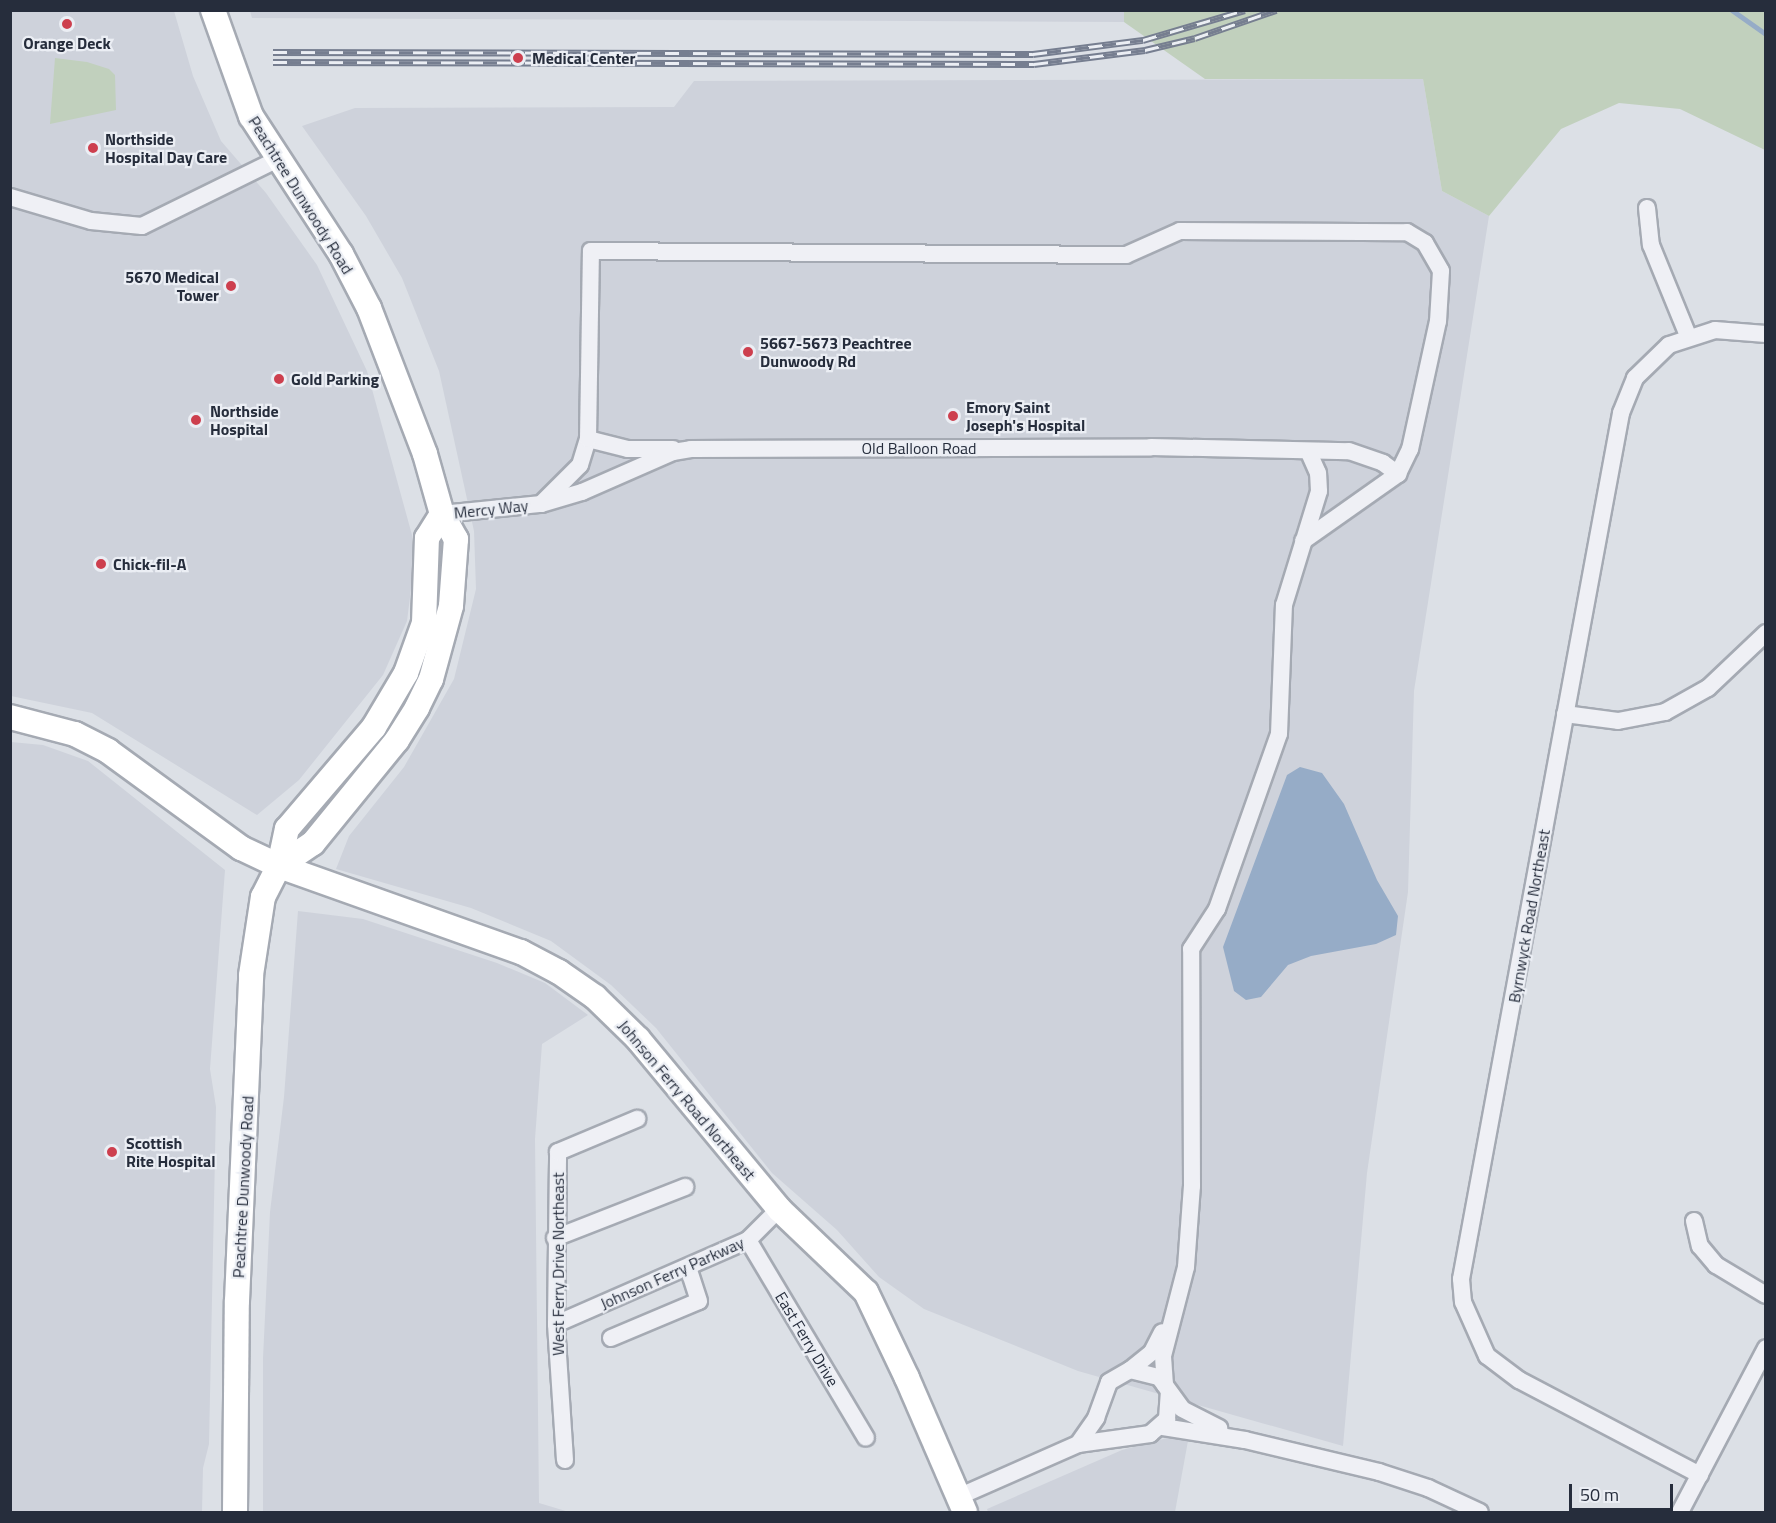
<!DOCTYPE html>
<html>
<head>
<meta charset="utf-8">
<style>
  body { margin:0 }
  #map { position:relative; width:1776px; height:1523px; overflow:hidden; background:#dce0e6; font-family:"Titillium Web",sans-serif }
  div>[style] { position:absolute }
  .built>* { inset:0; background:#ced2db }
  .green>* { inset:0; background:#c1d0bd }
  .water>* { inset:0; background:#96acc7 }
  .stream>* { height:4.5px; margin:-2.25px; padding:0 2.25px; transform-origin:2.25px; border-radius:2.25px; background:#96acc7 }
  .roads { filter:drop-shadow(2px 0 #a5aab3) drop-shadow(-2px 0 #a5aab3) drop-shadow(0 2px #a5aab3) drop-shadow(0 -2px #a5aab3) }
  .street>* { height:16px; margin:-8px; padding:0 8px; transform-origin:8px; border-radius:8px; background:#eff0f5 }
  .secondary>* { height:24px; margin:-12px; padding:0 12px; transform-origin:12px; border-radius:12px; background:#fff }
  .rail>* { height:7px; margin-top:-3.5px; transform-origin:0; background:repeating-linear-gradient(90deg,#ebeef4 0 14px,#767e90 0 28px); box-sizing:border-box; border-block:2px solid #767e90 }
  .dots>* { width:16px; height:16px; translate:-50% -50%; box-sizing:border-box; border:3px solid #ebeef4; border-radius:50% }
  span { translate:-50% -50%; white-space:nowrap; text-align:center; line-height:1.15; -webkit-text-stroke:4.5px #ebeef4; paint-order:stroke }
  .poi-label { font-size:16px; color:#262d3c; font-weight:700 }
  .left { translate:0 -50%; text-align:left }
  .right { translate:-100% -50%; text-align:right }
  .street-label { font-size:16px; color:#262d3c }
  .frame { position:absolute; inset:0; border:12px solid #262d3c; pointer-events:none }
  .scale { position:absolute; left:1569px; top:1484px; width:104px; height:27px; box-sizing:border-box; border:3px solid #262d3c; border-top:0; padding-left:8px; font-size:18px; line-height:21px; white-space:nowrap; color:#262d3c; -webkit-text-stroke:4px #ebeef4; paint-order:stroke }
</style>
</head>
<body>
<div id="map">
  <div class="built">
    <div style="clip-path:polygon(1124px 10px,1124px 22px,252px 18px,250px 11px)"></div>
    <div style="clip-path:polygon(10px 11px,174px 11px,193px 76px,221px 141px,266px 193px,317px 265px,367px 371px,412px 535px,415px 557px,407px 621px,383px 675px,299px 780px,257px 815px,92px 713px,11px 696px)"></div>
    <div style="clip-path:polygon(1423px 79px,1442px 191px,1489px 216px,1414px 691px,1408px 892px,1367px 1173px,1343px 1446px,1078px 1371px,924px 1309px,879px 1277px,837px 1230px,772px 1173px,656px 1028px,611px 985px,551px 941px,471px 908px,336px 869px,349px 836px,404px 767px,454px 679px,476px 589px,474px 531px,439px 371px,402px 278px,366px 216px,302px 126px,355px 108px,674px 107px,694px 81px)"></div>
    <div style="clip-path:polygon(11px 742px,43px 745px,88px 761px,225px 870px,210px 1069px,216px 1107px,209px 1444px,203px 1468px,202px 1512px,11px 1512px)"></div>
    <div style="clip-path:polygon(298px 911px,363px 919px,497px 963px,545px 983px,588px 1015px,542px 1044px,535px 1139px,539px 1503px,569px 1512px,263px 1512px,263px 1358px,270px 1212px,284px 1097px)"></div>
    <div style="clip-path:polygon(1167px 1438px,1188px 1441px,1175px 1512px,988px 1512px,987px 1509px,1122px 1450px)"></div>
  </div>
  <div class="green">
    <div style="clip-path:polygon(1124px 11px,1765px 11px,1765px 150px,1680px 109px,1619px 103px,1561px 129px,1489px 216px,1442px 191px,1423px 79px,1205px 79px,1124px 22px)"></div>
    <div style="clip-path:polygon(55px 58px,87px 62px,109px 69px,115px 75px,116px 110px,50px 124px)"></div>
  </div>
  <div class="water">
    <div style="clip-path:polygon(1300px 767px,1322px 773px,1344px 804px,1377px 880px,1398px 916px,1396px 935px,1376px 944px,1311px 956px,1288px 965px,1261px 997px,1246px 1000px,1234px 991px,1223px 947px,1287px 775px)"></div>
  </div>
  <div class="stream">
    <div style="left:1732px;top:10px;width:42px;rotate:35.2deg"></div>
  </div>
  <div class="roads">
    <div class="street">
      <div style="left:10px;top:197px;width:84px;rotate:16.5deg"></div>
      <div style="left:91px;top:221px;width:51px;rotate:5.6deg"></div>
      <div style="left:142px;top:226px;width:152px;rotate:-26.2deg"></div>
      <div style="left:1647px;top:208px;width:37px;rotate:84deg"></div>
      <div style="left:1651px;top:245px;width:100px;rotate:67.8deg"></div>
      <div style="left:588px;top:439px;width:41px;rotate:14deg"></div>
      <div style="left:628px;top:449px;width:45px"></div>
      <div style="left:541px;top:504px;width:55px;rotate:-45deg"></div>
      <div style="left:580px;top:465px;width:27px;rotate:-73deg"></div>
      <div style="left:588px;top:439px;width:188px;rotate:-89.1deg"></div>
      <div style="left:591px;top:251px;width:535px;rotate:0.43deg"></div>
      <div style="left:1126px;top:255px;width:59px;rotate:-24deg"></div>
      <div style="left:1180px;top:231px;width:227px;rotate:0.3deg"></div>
      <div style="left:1407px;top:232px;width:21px;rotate:31deg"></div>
      <div style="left:1425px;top:243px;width:32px;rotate:60deg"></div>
      <div style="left:1441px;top:271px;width:50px;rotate:93.4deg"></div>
      <div style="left:1438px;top:321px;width:131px;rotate:102.3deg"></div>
      <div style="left:1410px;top:449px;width:28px;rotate:116deg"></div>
      <div style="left:1398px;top:474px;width:116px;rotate:144.8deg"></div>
      <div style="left:442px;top:514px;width:100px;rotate:-5.8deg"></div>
      <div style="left:541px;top:504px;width:43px;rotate:-16.3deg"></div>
      <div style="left:582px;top:492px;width:99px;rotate:-23.7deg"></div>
      <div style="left:673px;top:452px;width:18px;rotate:-9deg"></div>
      <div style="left:691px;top:449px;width:460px;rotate:-0.2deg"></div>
      <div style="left:1151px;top:447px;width:198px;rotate:1.2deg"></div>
      <div style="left:1349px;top:451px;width:36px;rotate:19deg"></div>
      <div style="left:1383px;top:463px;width:19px;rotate:36deg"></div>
      <div style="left:1565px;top:714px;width:53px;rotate:7.5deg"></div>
      <div style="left:1618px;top:721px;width:48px;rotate:-10.8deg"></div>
      <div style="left:1665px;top:712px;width:49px;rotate:-29.2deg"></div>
      <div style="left:1708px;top:688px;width:80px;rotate:-43.5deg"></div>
      <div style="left:1694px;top:1221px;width:26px;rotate:77deg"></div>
      <div style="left:1700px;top:1246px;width:25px;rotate:50deg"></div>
      <div style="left:1716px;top:1265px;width:58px;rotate:31deg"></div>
      <div style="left:555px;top:1238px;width:140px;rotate:-21.4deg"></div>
      <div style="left:748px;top:1240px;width:230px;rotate:59.2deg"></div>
      <div style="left:556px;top:1324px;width:210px;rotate:-23.6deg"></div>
      <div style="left:748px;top:1240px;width:44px;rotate:-45deg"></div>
      <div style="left:611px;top:1338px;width:95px;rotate:-22.8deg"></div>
      <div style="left:699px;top:1301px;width:35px;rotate:-108deg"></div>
      <div style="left:1130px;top:1370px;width:28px;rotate:-39deg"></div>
      <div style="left:1152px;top:1352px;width:22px;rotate:-63deg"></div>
      <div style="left:1165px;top:1385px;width:29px;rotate:-94deg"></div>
      <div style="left:1163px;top:1356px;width:92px;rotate:-75.5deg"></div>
      <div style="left:1186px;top:1267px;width:81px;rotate:-85.8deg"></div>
      <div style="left:1192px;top:1186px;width:237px;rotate:-90.2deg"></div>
      <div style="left:1191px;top:949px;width:48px;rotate:-57deg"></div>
      <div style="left:1217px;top:909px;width:186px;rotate:-70.5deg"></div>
      <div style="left:1279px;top:734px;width:129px;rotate:-87.8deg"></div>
      <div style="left:1284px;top:605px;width:119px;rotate:-72.9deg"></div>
      <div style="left:1319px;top:491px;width:18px;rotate:-93deg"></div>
      <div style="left:1318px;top:473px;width:24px;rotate:-114deg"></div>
      <div style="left:1163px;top:1427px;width:83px;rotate:9deg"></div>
      <div style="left:1245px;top:1440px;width:138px;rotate:13.4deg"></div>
      <div style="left:1379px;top:1472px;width:52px;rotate:18.1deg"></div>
      <div style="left:1428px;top:1488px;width:57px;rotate:24.8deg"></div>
      <div style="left:1078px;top:1444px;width:32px;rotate:-55deg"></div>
      <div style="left:1096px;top:1418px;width:38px;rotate:-70deg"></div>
      <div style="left:1109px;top:1382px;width:24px;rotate:-30deg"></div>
      <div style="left:1130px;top:1370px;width:30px;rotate:14deg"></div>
      <div style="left:1159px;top:1377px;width:39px;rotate:54deg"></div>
      <div style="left:1182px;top:1409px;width:42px;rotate:27.2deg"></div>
      <div style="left:565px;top:1460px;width:136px;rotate:-93.8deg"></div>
      <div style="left:556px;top:1324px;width:172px;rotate:-89.3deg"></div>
      <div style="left:558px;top:1152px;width:86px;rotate:-22.7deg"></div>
      <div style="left:1700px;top:1475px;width:204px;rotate:-152.3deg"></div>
      <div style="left:1519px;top:1380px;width:40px;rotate:-143deg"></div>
      <div style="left:1487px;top:1356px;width:59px;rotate:-114deg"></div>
      <div style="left:1463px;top:1302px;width:23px;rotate:-95deg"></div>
      <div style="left:1461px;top:1279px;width:881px;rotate:-79.53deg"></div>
      <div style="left:1621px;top:413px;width:38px;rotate:-68deg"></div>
      <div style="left:1635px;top:378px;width:47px;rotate:-44.1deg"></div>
      <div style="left:1669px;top:345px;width:48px;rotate:-18.1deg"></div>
      <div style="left:1715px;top:330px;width:51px;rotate:4.5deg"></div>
      <div style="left:958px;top:1497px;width:131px;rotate:-23.8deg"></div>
      <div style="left:1078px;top:1444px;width:73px;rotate:-7.9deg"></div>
      <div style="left:1150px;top:1434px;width:23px;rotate:-41deg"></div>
      <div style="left:1167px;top:1419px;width:26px;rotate:-86deg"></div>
      <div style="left:1680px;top:1512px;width:185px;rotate:-62.3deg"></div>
    </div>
    <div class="secondary">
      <div style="left:213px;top:10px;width:113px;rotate:70.3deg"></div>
      <div style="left:251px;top:116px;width:165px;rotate:56.9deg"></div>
      <div style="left:341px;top:254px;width:61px;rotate:62.6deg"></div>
      <div style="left:369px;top:308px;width:156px;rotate:69deg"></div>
      <div style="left:425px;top:454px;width:62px;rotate:74.2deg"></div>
      <div style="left:442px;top:514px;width:29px;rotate:61deg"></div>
      <div style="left:456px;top:539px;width:67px;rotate:94.3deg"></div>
      <div style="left:451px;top:606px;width:76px;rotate:105.3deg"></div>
      <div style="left:431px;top:679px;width:32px;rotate:116deg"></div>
      <div style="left:417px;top:708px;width:38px;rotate:122deg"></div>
      <div style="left:397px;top:740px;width:133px;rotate:129.2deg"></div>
      <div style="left:313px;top:843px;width:41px;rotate:145.9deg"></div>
      <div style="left:10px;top:717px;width:67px;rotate:14.7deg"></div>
      <div style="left:75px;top:734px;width:37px;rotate:27deg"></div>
      <div style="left:108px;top:751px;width:165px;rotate:36.1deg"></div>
      <div style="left:241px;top:848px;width:42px;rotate:25.3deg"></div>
      <div style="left:279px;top:866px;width:257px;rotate:19.6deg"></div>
      <div style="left:521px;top:952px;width:43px;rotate:27.8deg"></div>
      <div style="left:559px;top:972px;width:44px;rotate:34.8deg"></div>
      <div style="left:595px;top:997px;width:60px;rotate:44.3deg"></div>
      <div style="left:638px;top:1039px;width:221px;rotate:50.3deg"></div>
      <div style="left:779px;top:1209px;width:120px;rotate:43.7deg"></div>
      <div style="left:866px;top:1292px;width:95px;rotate:64.5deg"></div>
      <div style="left:907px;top:1378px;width:146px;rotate:66.6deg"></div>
      <div style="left:235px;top:1512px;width:211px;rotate:-89.5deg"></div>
      <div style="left:237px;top:1301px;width:326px;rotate:-87.5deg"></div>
      <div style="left:251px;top:975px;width:79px;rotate:-81.3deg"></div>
      <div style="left:263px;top:897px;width:35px;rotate:-63deg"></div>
      <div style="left:279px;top:866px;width:38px;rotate:-78deg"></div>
      <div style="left:287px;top:829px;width:134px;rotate:-49.5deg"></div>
      <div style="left:374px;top:727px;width:63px;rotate:-59.3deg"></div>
      <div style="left:406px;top:673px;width:53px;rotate:-70.2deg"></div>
      <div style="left:424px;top:623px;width:85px;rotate:-88deg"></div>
      <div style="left:427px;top:538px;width:28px;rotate:-58deg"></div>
    </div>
  </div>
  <div class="rail">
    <div style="left:273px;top:52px;width:760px;rotate:0.15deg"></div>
    <div style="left:1033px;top:54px;width:111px;rotate:-7.3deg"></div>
    <div style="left:1143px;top:40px;width:106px;rotate:-16.4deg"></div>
    <div style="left:273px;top:62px;width:761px;rotate:0.15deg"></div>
    <div style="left:1034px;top:64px;width:112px;rotate:-7.2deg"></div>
    <div style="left:1145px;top:50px;width:51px;rotate:-13.5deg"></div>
    <div style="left:1195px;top:38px;width:86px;rotate:-19.1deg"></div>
  </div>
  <div class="dots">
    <div style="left:67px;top:24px;background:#cd3f4e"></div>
    <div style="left:518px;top:58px;background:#cd3f4e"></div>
    <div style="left:93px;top:148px;background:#cd3f4e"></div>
    <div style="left:231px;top:286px;background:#cd3f4e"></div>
    <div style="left:748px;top:352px;background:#cd3f4e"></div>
    <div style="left:279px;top:379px;background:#cd3f4e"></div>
    <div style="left:953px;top:416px;background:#cd3f4e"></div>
    <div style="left:196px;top:420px;background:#cd3f4e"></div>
    <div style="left:101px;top:564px;background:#cd3f4e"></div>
    <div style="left:112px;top:1152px;background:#cd3f4e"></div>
  </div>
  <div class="poi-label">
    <span style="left:67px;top:43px">Orange Deck</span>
    <span class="left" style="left:532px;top:58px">Medical Center</span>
    <span class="left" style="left:105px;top:148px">Northside<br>Hospital Day Care</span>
    <span class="right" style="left:219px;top:286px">5670 Medical<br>Tower</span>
    <span class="left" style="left:760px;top:352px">5667-5673 Peachtree<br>Dunwoody Rd</span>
    <span class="left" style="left:291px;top:379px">Gold Parking</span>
    <span class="left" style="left:966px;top:416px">Emory Saint<br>Joseph's Hospital</span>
    <span class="left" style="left:210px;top:420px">Northside<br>Hospital</span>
    <span class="left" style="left:113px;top:564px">Chick-fil-A</span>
    <span class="left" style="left:126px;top:1152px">Scottish<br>Rite Hospital</span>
  </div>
  <div class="street-label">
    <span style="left:301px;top:195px;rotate:58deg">Peachtree Dunwoody Road</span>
    <span style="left:919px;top:448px">Old Balloon Road</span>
    <span style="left:491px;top:509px;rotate:-6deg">Mercy Way</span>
    <span style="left:1529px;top:916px;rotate:-80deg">Byrnwyck Road Northeast</span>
    <span style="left:687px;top:1100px;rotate:50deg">Johnson Ferry Road Northeast</span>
    <span style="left:243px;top:1187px;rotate:-87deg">Peachtree Dunwoody Road</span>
    <span style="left:558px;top:1264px;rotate:-90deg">West Ferry Drive Northeast</span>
    <span style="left:672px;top:1273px;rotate:-24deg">Johnson Ferry Parkway</span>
    <span style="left:807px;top:1339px;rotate:59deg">East Ferry Drive</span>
  </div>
  <div class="frame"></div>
  <div class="scale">50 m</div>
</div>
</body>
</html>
